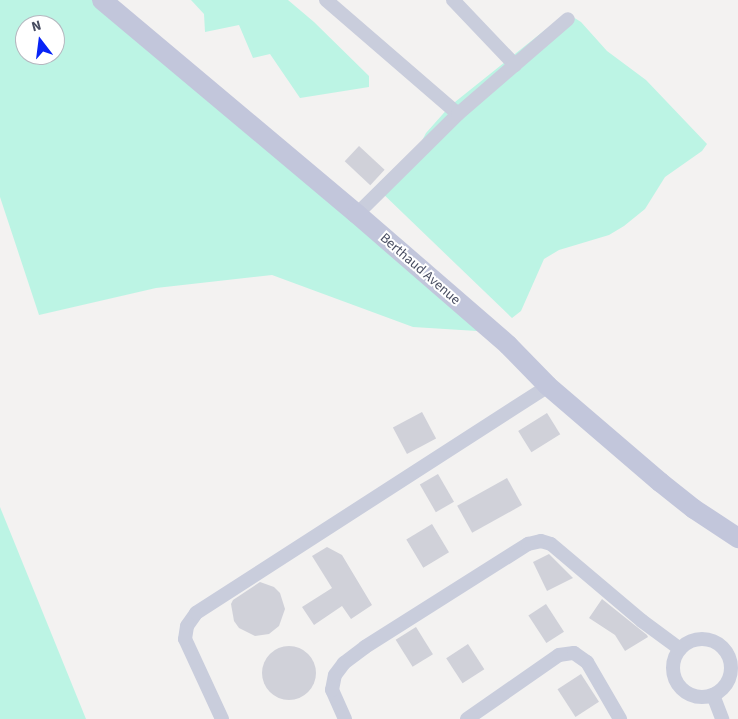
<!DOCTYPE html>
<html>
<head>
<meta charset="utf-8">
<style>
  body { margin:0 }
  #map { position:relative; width:738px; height:719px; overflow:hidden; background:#f3f2f1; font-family:"Source Sans 3",sans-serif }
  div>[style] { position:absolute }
  .green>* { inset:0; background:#bcf4e4 }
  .building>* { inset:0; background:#d0d1d9; transform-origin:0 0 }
  .round { border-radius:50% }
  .street>* { height:14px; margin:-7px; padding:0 7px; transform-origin:7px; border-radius:7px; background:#c9cddc }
  .street>.ring { margin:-7px; padding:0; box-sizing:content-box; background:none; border:14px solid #c9cddc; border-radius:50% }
  .secondary>* { height:20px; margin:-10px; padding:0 10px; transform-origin:10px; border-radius:10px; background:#c2c6db }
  span { translate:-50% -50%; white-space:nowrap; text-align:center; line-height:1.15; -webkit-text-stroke:4px #fff; paint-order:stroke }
  .street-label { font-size:14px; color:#474c60 }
  .north { position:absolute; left:15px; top:15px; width:50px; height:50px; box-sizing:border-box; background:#fff; border:1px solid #b5b7bf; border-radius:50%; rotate:345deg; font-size:14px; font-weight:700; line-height:20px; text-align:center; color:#474c60 }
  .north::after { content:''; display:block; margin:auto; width:18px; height:22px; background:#0824f6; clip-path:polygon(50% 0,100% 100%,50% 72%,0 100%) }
</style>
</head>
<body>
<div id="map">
  <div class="green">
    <div style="clip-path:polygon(evenodd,0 0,100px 0,484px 324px,477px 331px,413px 327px,272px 275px,156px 288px,39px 315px,0 197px,0 0,25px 25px,55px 25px,55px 55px,25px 55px,25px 25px)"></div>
    <div style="clip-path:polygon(191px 0,288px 0,314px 22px,369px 76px,369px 87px,300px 98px,270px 54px,253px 58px,239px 25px,205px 32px,204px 14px)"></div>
    <div style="clip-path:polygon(573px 17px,581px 22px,607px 51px,646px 80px,707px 144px,702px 151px,665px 177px,645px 209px,624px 226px,609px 235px,559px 250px,544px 259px,521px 311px,512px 318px,378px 189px,413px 158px,426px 133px,450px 106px,545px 30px)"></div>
    <div style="clip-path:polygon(0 507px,86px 719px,0 719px)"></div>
  </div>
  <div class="building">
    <div style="left:359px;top:146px;width:35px;height:21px;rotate:43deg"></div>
    <div style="left:422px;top:412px;width:30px;height:33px;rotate:62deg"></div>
    <div style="left:547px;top:413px;width:25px;height:34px;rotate:58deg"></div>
    <div style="left:438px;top:474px;width:32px;height:21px;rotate:60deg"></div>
    <div style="left:507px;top:478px;width:31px;height:57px;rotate:61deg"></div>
    <div style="left:432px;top:524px;width:33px;height:30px;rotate:59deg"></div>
    <div style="clip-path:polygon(327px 547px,342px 555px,372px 605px,351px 619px,342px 606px,314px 625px,302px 607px,332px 588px,312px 556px)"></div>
    <div style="clip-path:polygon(549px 554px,573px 578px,547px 591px,533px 562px)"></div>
    <div style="clip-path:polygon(260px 582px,274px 587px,280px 593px,285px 609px,279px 626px,269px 634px,255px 636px,239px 628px,234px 621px,231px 604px,233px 600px)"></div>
    <div style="clip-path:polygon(602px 599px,647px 635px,648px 637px,625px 651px,615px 635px,589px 618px)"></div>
    <div style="left:546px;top:604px;width:33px;height:21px;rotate:57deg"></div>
    <div style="left:416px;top:627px;width:32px;height:24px;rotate:58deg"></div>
    <div style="left:468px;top:644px;width:30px;height:26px;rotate:57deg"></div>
    <div class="round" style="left:262px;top:646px;width:54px;height:54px"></div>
    <div style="left:581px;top:674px;width:33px;height:28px;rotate:57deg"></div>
  </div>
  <div class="street">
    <div style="left:326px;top:0;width:174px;rotate:40.8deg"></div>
    <div style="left:453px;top:0;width:90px;rotate:46.4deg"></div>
    <div style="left:357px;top:214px;width:142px;rotate:-44.7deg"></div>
    <div style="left:458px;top:114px;width:145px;rotate:-40.8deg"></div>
    <div class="ring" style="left:673px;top:639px;width:44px;height:44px"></div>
    <div style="left:713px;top:695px;width:26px;rotate:69deg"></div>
    <div style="left:222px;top:719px;width:88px;rotate:-114.8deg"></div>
    <div style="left:185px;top:639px;width:13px;rotate:-81deg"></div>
    <div style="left:187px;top:626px;width:16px;rotate:-55deg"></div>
    <div style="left:196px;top:613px;width:419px;rotate:-32.8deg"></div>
    <div style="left:345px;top:719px;width:32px;rotate:-114deg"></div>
    <div style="left:332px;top:690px;width:15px;rotate:-79deg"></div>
    <div style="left:335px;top:675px;width:15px;rotate:-53deg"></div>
    <div style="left:344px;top:663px;width:26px;rotate:-37deg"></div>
    <div style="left:365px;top:647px;width:193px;rotate:-32.3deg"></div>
    <div style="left:528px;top:544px;width:13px;rotate:-13deg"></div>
    <div style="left:541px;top:541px;width:10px;rotate:17deg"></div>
    <div style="left:551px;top:544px;width:119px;rotate:40.2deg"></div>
    <div style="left:642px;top:621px;width:47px;rotate:36.4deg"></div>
    <div style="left:467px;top:719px;width:112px;rotate:-34.8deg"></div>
    <div style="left:559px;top:655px;width:15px;rotate:-8deg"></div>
    <div style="left:574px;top:653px;width:16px;rotate:35deg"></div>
    <div style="left:587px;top:662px;width:66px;rotate:59.9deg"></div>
  </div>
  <div class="secondary">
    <div style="left:102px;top:0;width:333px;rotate:40deg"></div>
    <div style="left:357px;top:214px;width:200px;rotate:40.9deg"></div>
    <div style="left:508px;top:345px;width:57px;rotate:45.7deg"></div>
    <div style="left:548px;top:386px;width:148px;rotate:40.6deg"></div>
    <div style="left:660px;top:482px;width:43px;rotate:38.5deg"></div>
    <div style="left:694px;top:509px;width:53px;rotate:33.4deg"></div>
  </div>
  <div class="street-label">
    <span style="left:420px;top:269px;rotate:41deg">Berthaud Avenue</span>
  </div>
  <div class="north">N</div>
</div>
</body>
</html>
